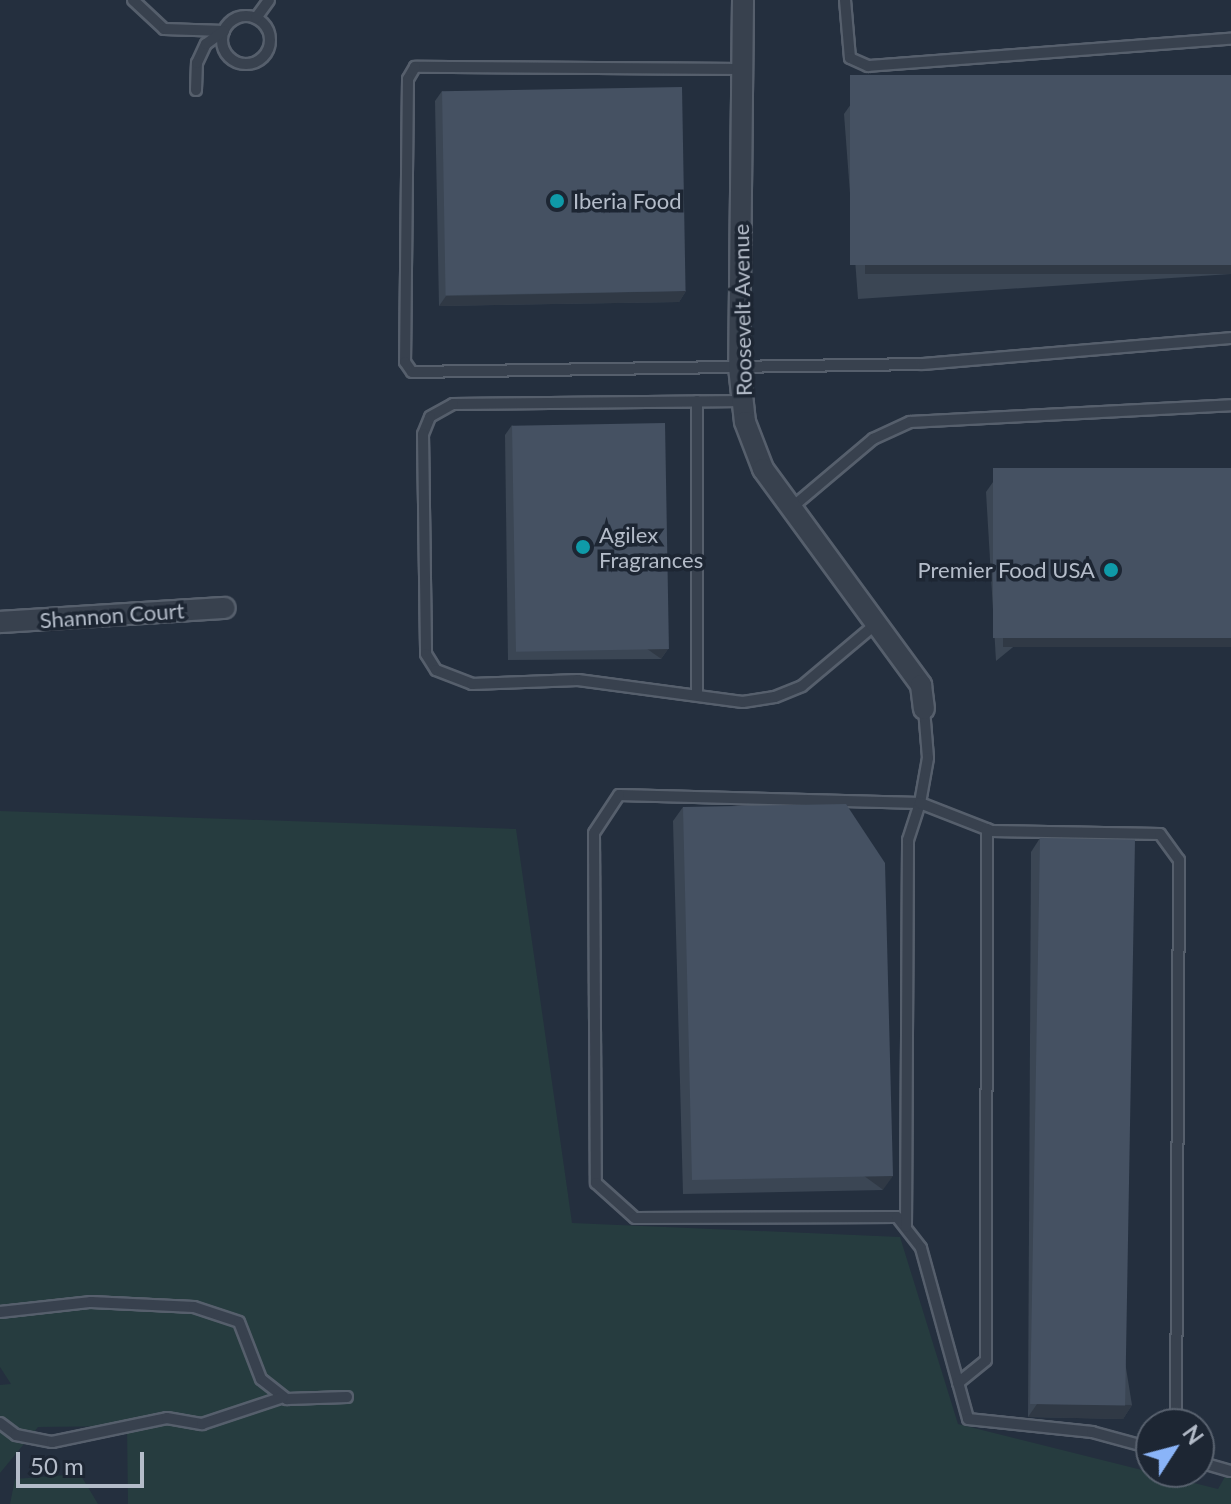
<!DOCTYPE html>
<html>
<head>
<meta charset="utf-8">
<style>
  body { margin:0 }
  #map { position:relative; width:1231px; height:1504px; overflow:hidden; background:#242f3e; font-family:Lato,sans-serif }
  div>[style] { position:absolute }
  .green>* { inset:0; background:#263c3f }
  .roads { filter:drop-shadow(2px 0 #565f6c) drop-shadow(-2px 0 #565f6c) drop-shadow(0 2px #565f6c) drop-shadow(0 -2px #565f6c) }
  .lane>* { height:10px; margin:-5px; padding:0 5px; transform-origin:5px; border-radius:5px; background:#38414e }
  .lane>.ring { margin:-5px; padding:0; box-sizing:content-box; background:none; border:10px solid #38414e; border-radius:50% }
  .street>* { height:20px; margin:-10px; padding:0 10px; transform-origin:10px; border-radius:10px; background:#38414e }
  .wall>* { inset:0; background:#3b4654 }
  .shaded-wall>* { inset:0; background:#303945; transform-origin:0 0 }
  .building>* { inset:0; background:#455162; transform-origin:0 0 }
  .dots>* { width:22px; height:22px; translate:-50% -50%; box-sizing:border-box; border:4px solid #1d2633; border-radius:50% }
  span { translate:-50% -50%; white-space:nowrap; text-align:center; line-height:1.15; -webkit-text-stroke:7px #1d2633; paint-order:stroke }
  .poi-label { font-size:22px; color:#b4bcc9 }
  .left { translate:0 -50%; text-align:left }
  .right { translate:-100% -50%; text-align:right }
  .street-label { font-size:22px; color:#b4bcc9 }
  .north { position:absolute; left:1135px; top:1408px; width:80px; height:80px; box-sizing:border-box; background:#1d2633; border:2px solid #59626f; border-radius:50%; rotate:54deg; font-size:22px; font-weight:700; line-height:32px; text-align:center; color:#b4bcc9 }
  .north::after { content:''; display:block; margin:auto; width:28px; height:36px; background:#8ab4f8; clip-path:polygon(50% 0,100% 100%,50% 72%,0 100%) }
  .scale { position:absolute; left:16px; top:1452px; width:128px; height:36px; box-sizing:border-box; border:4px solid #b4bcc9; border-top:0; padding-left:10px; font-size:24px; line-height:28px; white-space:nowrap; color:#b4bcc9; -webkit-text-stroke:6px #1d2633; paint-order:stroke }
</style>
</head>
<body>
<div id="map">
  <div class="green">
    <div style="clip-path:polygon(0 811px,516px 829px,572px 1223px,900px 1237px,958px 1424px,1218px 1489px,1231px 1466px,1231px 1504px,128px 1504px,127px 1426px,38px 1427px,0 1473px,0 1385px,11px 1384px,0 1367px)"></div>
    <div style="clip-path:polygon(80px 1474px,98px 1504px,10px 1504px,15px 1479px)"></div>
  </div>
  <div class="roads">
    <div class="lane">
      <div style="left:133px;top:0;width:42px;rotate:43.1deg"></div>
      <div style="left:164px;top:29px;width:60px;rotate:1.9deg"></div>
      <div style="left:845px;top:0;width:58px;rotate:85.1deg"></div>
      <div style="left:850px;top:58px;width:20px;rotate:24deg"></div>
      <div style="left:868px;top:66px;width:364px;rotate:-4.3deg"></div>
      <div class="ring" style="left:222px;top:16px;width:38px;height:38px"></div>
      <div style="left:256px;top:18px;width:22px;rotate:-54deg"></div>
      <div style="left:742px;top:69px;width:327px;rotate:-179.6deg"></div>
      <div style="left:415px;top:67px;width:14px;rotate:120deg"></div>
      <div style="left:408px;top:79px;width:283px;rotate:90.6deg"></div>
      <div style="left:405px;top:362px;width:12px;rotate:55deg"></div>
      <div style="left:412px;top:372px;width:510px;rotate:-0.9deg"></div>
      <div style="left:922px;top:364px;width:310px;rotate:-4.8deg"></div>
      <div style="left:196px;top:90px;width:27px;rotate:-88deg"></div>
      <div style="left:197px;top:63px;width:21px;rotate:-65deg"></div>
      <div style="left:206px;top:44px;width:22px;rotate:-36deg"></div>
      <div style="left:743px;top:401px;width:290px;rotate:179.4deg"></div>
      <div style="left:453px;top:404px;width:26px;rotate:151deg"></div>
      <div style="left:430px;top:417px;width:18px;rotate:112deg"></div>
      <div style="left:423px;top:434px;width:220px;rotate:89.2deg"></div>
      <div style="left:426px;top:654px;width:19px;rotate:58deg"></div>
      <div style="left:436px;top:670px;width:39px;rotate:21deg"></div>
      <div style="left:472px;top:684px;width:106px;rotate:-2.2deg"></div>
      <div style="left:578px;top:680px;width:166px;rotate:7.6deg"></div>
      <div style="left:743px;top:702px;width:32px;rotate:-9deg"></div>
      <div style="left:775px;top:697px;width:29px;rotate:-22deg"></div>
      <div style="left:802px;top:686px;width:97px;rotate:-40deg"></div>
      <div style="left:790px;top:509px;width:109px;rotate:-40.1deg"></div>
      <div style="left:873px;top:439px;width:41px;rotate:-24.7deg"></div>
      <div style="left:910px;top:422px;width:321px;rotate:-3deg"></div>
      <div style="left:697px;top:695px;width:294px;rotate:-90deg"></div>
      <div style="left:924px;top:709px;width:49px;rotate:85.3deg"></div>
      <div style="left:928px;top:758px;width:46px;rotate:100.1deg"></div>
      <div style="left:920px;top:803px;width:301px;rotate:-178.5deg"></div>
      <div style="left:619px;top:795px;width:45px;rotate:123.3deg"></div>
      <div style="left:594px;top:833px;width:350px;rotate:89.7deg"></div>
      <div style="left:596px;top:1183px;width:52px;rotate:41.9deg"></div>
      <div style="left:635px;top:1218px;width:262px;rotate:-0.2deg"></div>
      <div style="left:897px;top:1217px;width:39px;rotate:52deg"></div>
      <div style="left:921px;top:1248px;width:177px;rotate:74.6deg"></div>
      <div style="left:968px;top:1419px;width:125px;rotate:6deg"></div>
      <div style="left:1092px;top:1432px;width:61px;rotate:15.2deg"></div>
      <div style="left:906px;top:1227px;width:387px;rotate:-89.7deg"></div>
      <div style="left:908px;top:840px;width:39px;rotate:-72deg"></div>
      <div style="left:920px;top:803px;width:77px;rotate:21.3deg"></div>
      <div style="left:992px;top:831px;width:168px;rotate:1deg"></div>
      <div style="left:1160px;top:834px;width:32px;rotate:54deg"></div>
      <div style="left:1179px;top:860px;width:564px;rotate:90.3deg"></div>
      <div style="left:0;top:1312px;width:92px;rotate:-6.3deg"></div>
      <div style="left:91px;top:1302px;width:103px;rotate:2.8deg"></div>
      <div style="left:194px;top:1307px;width:47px;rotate:18.4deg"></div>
      <div style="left:239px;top:1322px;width:61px;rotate:68.9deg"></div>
      <div style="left:261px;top:1379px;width:33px;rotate:38deg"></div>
      <div style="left:287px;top:1399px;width:60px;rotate:-1.9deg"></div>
      <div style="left:958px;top:1383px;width:36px;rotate:-39deg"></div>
      <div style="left:986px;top:1360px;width:531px;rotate:-89.89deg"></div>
      <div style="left:0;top:1423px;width:20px;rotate:37deg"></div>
      <div style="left:16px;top:1435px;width:37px;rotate:11deg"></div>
      <div style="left:52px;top:1442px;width:117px;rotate:-11.8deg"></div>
      <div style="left:167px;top:1418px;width:36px;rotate:10deg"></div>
      <div style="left:202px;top:1424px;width:85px;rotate:-18.4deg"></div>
      <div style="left:1199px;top:1462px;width:33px;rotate:16deg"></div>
    </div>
    <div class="street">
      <div style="left:743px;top:0;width:367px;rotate:90.6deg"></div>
      <div style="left:739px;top:367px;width:55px;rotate:83.8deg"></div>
      <div style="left:745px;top:422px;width:50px;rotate:69deg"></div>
      <div style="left:763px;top:469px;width:268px;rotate:53.8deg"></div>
      <div style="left:921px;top:685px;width:24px;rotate:83deg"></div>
      <div style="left:0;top:622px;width:225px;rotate:-3.6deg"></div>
    </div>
  </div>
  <div class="wall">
    <div style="clip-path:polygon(1231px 75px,1231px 274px,858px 299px,844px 114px,851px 104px)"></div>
    <div style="clip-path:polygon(442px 91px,686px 291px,679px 302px,439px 306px,435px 101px)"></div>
    <div style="clip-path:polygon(512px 425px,668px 649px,661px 659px,508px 660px,505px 435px)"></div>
    <div style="clip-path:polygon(1231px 468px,996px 661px,986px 492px,993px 482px)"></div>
    <div style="clip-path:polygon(683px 807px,883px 1190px,683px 1194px,673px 821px)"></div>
    <div style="clip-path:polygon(1040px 838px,1132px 1405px,1123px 1419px,1028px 1417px,1031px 852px)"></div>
  </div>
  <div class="shaded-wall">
    <div style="left:1231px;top:265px;width:9px;height:366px;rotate:90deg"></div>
    <div style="clip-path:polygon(686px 291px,679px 302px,439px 306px,446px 296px)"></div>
    <div style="left:1231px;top:638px;width:9px;height:228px;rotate:90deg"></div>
    <div style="left:668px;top:649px;width:12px;height:153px;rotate:125deg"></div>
    <div style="left:893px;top:1176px;width:17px;height:201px;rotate:126deg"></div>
    <div style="clip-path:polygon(1037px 1404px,1132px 1405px,1123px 1419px,1028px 1417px)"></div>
  </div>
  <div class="building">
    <div style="left:1231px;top:75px;width:190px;height:381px;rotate:90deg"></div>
    <div style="left:682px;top:87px;width:204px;height:240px;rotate:89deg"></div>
    <div style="left:665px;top:423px;width:226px;height:153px;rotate:89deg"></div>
    <div style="left:1231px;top:468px;width:170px;height:238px;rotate:90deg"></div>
    <div style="clip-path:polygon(846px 804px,885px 863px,893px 1176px,692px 1180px,683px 807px)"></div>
    <div style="left:1040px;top:838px;width:95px;height:566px;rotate:1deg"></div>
  </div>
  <div class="dots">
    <div style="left:557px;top:201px;background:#0f9aa8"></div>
    <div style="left:583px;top:547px;background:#0f9aa8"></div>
    <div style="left:1111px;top:570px;background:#0f9aa8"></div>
  </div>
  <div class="poi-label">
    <span class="left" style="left:573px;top:201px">Iberia Food</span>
    <span class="left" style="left:599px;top:547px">Agilex<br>Fragrances</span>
    <span class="right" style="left:1095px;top:570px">Premier Food USA</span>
  </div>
  <div class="street-label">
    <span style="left:742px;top:310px;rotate:-91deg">Roosevelt Avenue</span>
    <span style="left:112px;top:615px;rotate:-4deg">Shannon Court</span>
  </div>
  <div class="north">N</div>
  <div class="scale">50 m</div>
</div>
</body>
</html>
